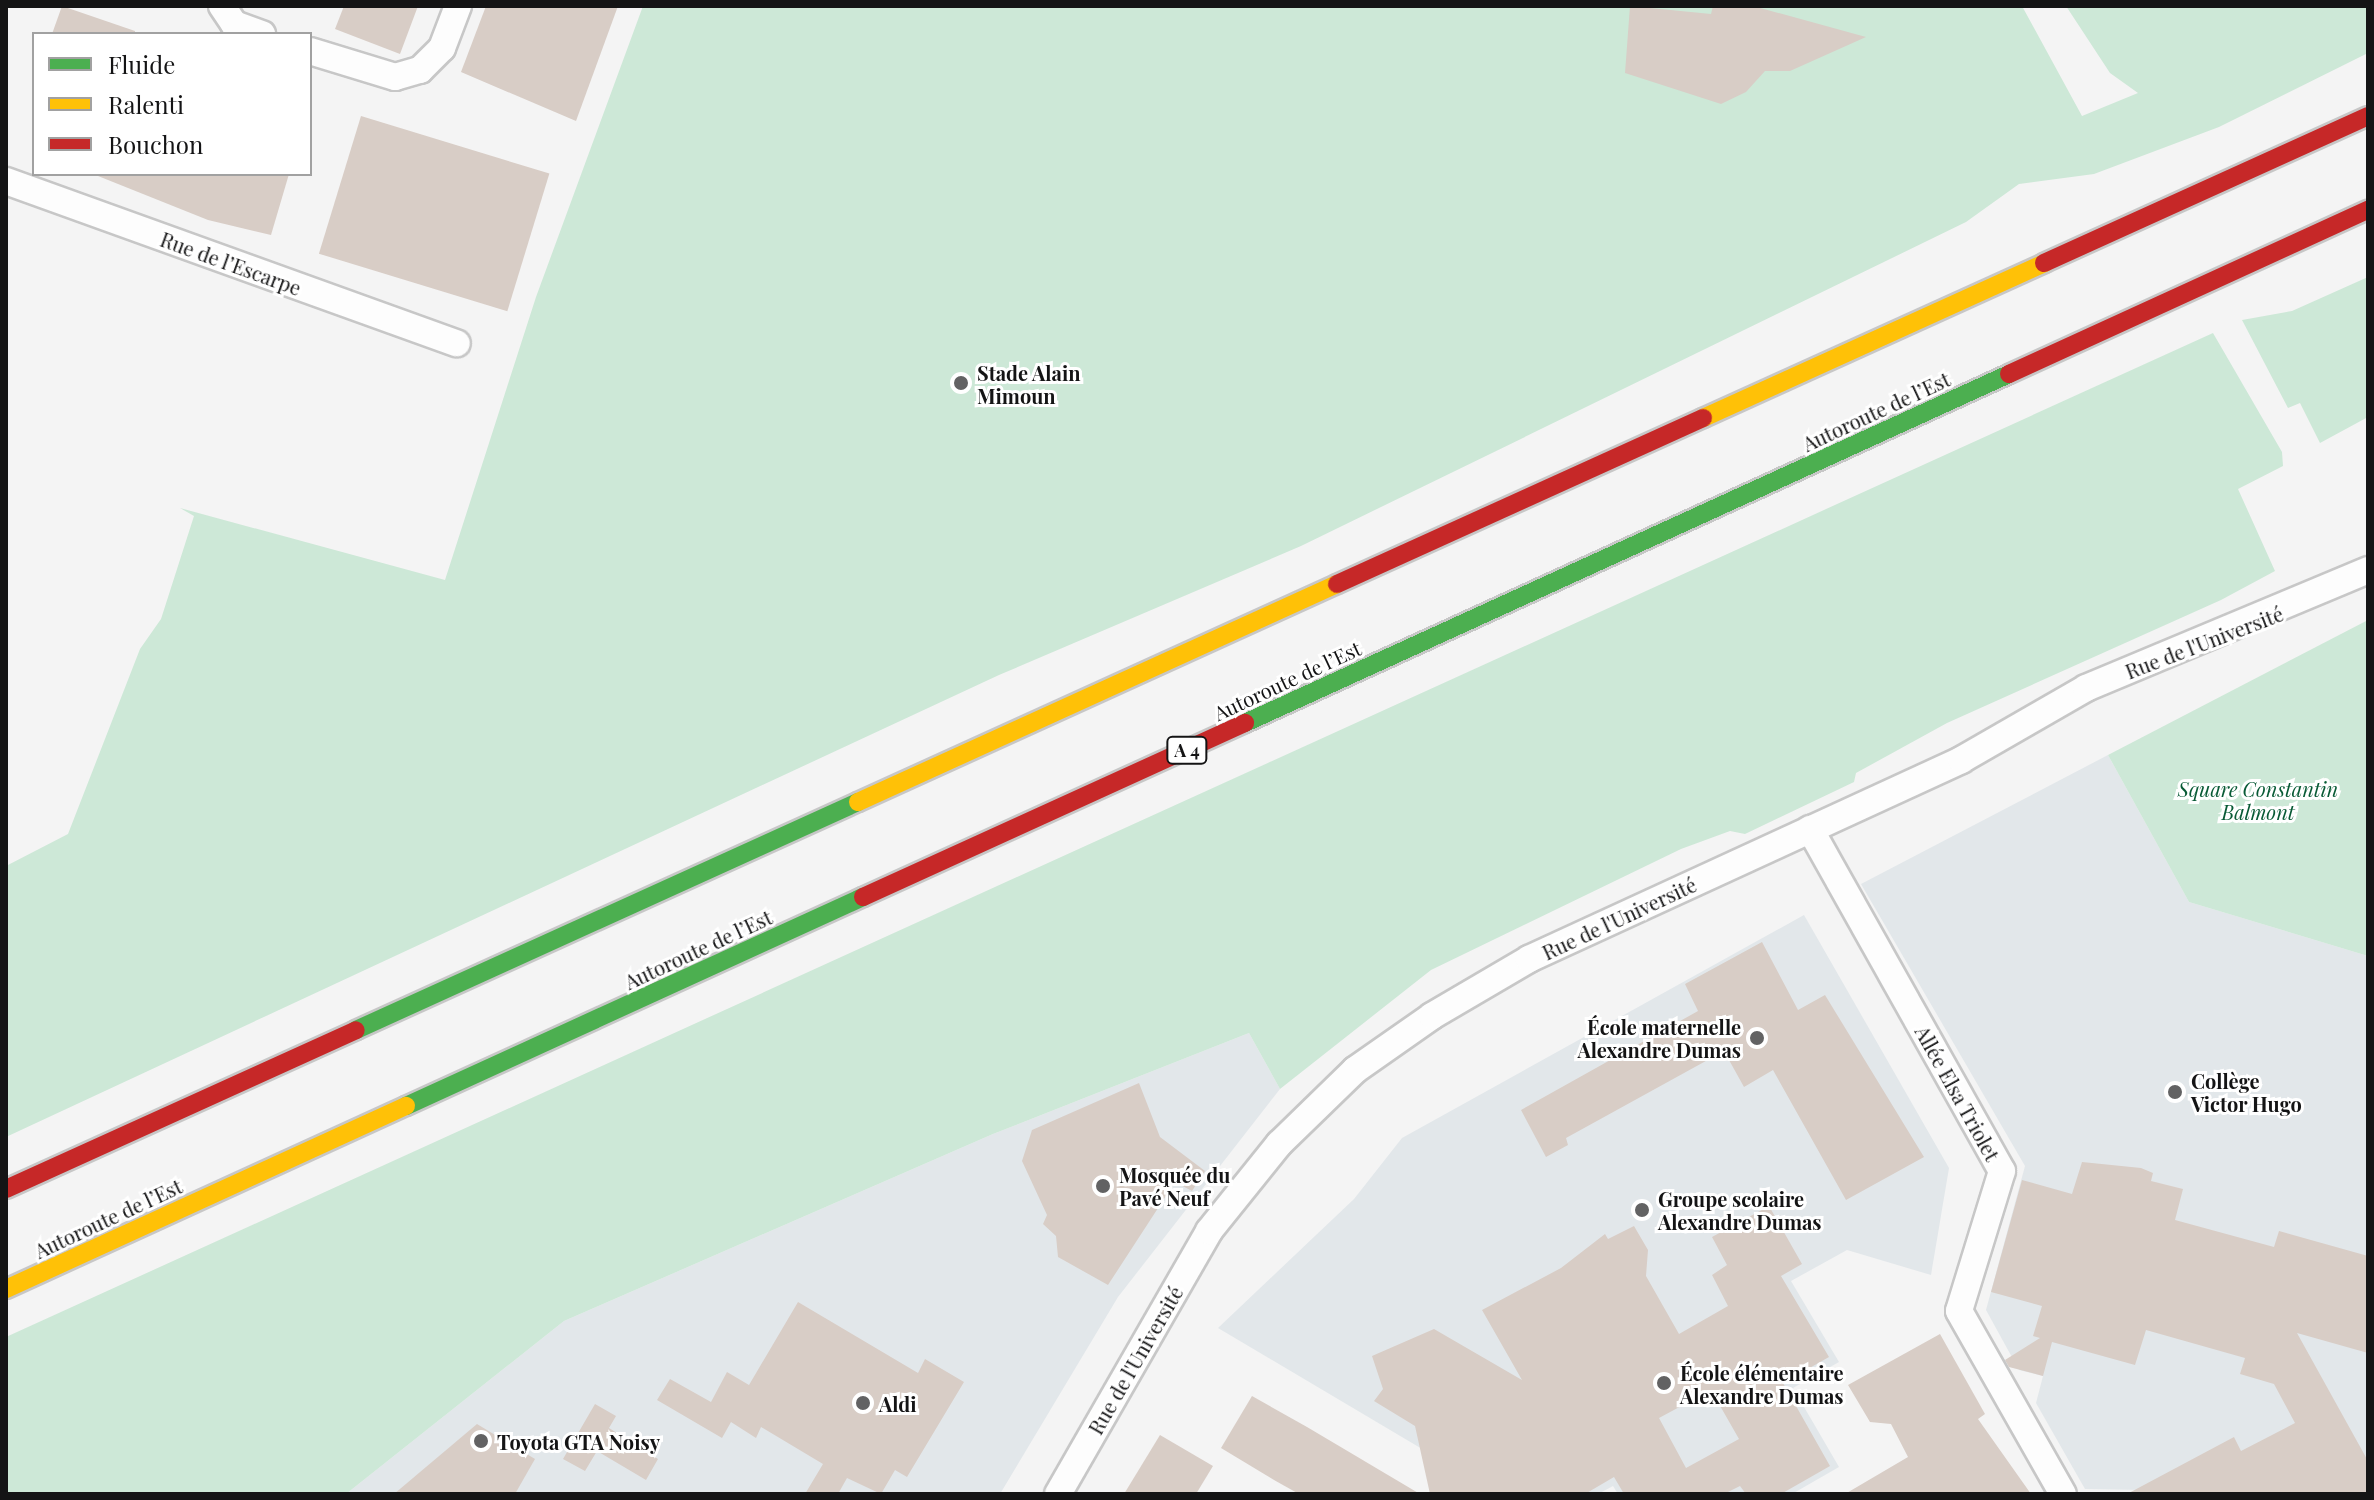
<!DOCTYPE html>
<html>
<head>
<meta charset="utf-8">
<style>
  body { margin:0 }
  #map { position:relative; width:2374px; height:1500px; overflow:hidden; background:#f4f4f4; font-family:"Playfair Display",serif }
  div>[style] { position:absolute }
  .built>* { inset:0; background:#e2e7ea }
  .green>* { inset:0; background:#cde8d7 }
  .building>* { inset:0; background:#d8cdc6; transform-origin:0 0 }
  .roads { filter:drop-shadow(2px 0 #c7c7c7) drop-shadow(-2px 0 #c7c7c7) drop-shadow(0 2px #c7c7c7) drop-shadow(0 -2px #c7c7c7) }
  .street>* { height:26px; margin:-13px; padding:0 13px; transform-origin:13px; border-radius:13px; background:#fdfdfd }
  .fast>* { height:18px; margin:-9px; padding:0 9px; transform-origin:9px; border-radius:9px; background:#4caf50 }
  .slow>* { height:18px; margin:-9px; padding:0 9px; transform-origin:9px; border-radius:9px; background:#ffc107 }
  .jam>* { height:18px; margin:-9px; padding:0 9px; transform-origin:9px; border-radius:9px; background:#c62828 }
  .dots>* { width:22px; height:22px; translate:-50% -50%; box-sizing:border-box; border:4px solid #fff; border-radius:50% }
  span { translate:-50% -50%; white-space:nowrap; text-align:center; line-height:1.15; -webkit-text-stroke:6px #fff; paint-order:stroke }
  .shield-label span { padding:2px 6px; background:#fff; border:2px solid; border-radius:6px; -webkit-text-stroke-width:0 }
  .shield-label { font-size:18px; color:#141415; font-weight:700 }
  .street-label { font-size:20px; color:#141415 }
  .poi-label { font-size:20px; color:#141415; font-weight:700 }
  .left { translate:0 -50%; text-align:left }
  .right { translate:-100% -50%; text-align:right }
  .park-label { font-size:20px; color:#085a35; font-style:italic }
  .frame { position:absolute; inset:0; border:8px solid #141415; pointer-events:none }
  .legend { position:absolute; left:32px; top:32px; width:280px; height:144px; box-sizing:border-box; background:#fff; border:2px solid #a1a1a1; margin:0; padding:10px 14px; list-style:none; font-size:24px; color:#141415 }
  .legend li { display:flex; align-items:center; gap:16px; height:40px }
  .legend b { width:40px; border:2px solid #a1a1a1 }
</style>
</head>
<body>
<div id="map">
  <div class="built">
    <div style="clip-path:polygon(2108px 755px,2189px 902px,2368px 956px,2368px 1494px,2085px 1489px,2036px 1403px,2043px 1376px,2019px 1370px,1986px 1310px,2025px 1166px,1861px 884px)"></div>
    <div style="clip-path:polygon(1804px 915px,1949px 1168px,1931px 1275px,1847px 1250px,1791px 1281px,1839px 1362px,1793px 1388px,1839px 1467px,1792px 1494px,1618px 1494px,1613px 1486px,1598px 1494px,1498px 1494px,1218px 1328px,1354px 1199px,1402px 1138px)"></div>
    <div style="clip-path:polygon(1249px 1033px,1280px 1089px,1118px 1297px,1000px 1494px,346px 1494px,564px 1321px,993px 1134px)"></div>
  </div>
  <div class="green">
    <div style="clip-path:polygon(643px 6px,2022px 6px,2082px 116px,2138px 93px,2110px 73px,2066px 6px,2368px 6px,2368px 53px,2219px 127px,2094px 174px,2019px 184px,1966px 222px,1301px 546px,999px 675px,6px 1137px,6px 866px,68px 834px,140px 649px,161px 619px,194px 516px,180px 508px,445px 580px,536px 297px)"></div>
    <div style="clip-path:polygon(2368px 277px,2368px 417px,2320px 443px,2300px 403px,2288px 408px,2242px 320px,2292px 311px)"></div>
    <div style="clip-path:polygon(2213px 333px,2282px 452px,2283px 466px,2238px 489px,2275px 571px,2221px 600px,1947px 723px,1856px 773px,1854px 782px,1745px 834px,1730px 831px,1681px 849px,1431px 970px,1280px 1089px,1249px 1033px,993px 1134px,564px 1321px,346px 1494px,6px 1494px,6px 1337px)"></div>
    <div style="clip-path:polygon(2368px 620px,2368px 956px,2189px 902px,2108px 755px)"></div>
  </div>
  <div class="building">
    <div style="clip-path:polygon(62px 6px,135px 31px,135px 34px,52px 34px)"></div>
    <div style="clip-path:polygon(344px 6px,418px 6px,400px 54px,335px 29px)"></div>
    <div style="clip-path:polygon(486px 6px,618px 6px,576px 121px,461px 72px)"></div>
    <div style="clip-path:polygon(1630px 6px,1711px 14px,1713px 6px,1753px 6px,1866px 37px,1790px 71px,1765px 71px,1746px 92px,1721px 104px,1625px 73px)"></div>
    <div style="left:361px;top:116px;width:197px;height:144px;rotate:17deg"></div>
    <div style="clip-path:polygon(93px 174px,289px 174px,271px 235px,208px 220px)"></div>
    <div style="clip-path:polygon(1762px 942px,1798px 1010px,1825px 995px,1924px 1157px,1846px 1200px,1773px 1070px,1744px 1087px,1724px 1051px,1566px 1138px,1568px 1145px,1546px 1157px,1521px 1110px,1698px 1011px,1685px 984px)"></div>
    <div style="clip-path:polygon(1139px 1083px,1160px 1137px,1205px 1171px,1192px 1191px,1175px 1182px,1108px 1285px,1058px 1257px,1056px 1236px,1043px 1224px,1047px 1215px,1022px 1161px,1032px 1130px)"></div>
    <div style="clip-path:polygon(2082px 1162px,2141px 1168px,2153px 1173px,2151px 1181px,2183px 1189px,2175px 1220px,2274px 1247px,2279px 1231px,2368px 1256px,2368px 1353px,2297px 1333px,2368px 1461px,2368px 1494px,2127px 1494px,2234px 1437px,2241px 1451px,2295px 1423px,2274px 1384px,2240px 1374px,2245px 1358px,2146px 1330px,2135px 1365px,2052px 1342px,2043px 1376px,2009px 1367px,2005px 1360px,2040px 1338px,2033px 1336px,2042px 1306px,1991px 1292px,2022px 1180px,2072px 1194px)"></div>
    <div style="clip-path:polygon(evenodd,1769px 1206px,1802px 1264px,1781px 1276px,1829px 1357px,1783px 1383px,1830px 1466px,1781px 1494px,1746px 1494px,1740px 1486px,1724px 1494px,1624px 1494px,1614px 1477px,1585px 1494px,1430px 1494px,1415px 1426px,1374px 1401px,1383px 1389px,1372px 1356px,1434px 1329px,1522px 1380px,1482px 1310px,1561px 1268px,1605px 1234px,1608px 1239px,1634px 1226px,1648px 1250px,1646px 1276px,1679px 1334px,1728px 1306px,1712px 1275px,1727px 1265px,1712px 1237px,1769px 1206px,1711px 1390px,1739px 1439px,1686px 1468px,1659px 1418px,1711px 1390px)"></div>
    <div style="clip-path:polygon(798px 1302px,918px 1373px,925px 1359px,964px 1382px,907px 1477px,895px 1470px,881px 1494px,847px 1478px,838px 1494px,805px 1494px,823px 1464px,761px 1427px,756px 1438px,731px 1422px,722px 1438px,657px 1400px,670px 1379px,711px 1402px,727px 1372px,749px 1385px)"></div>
    <div style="clip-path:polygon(1940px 1334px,1985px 1414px,1978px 1419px,2031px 1494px,1845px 1494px,1908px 1457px,1891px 1424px,1870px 1422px,1848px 1385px)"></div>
    <div style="clip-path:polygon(1252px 1396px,1307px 1427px,1420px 1494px,1299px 1494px,1274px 1480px,1221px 1448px)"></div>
    <div style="clip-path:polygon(595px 1404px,616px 1416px,609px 1428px,658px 1459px,646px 1480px,597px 1451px,585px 1471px,563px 1459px)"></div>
    <div style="clip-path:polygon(477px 1424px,535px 1459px,515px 1494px,394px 1494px)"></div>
    <div style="clip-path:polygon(1160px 1435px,1213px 1466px,1196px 1494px,1124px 1494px)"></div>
  </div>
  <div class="roads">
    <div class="street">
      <div style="left:222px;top:6px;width:22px;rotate:56deg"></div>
      <div style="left:234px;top:24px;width:30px;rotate:20deg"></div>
      <div style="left:310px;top:51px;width:89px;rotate:17deg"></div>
      <div style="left:395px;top:77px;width:26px;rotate:-16deg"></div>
      <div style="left:420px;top:70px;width:31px;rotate:-45deg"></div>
      <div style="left:442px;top:48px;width:45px;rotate:-69.1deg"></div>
      <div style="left:6px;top:181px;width:479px;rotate:19.8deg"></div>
      <div style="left:1810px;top:829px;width:392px;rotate:60.7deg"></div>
      <div style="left:2002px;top:1171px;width:146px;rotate:107.1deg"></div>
      <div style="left:1959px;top:1311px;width:210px;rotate:60.4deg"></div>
      <div style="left:1058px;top:1494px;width:303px;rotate:-60.1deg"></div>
      <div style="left:1209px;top:1231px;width:112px;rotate:-51.2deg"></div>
      <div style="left:1279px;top:1144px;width:106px;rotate:-44.2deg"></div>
      <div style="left:1355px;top:1070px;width:94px;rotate:-35deg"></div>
      <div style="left:1432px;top:1016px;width:113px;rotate:-30.4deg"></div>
      <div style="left:1529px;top:959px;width:476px;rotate:-24.7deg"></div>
      <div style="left:1961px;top:760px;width:144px;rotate:-29.9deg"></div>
      <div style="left:2086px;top:688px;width:306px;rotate:-22.7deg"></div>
    </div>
    <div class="fast">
      <div style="left:1245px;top:723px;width:840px;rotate:-24.55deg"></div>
      <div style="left:356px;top:1030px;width:551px;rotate:-24.43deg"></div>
      <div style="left:406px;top:1106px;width:503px;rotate:-24.58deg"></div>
    </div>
    <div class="slow">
      <div style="left:1703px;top:418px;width:375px;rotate:-24.4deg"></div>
      <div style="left:858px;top:802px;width:526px;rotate:-24.47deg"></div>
      <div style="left:6px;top:1289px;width:440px;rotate:-24.6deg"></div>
    </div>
    <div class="jam">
      <div style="left:2044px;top:263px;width:356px;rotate:-24.4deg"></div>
      <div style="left:2009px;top:374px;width:395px;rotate:-24.6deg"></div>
      <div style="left:1337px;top:584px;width:402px;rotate:-24.4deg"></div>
      <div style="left:863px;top:897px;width:420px;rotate:-24.5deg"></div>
      <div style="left:6px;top:1189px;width:384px;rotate:-24.4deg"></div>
    </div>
  </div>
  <div class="dots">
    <div style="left:961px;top:383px;background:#626263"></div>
    <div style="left:1757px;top:1038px;background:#626263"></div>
    <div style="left:2175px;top:1092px;background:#626263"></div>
    <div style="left:1103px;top:1186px;background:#626263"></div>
    <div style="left:1642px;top:1210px;background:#626263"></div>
    <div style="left:1664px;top:1383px;background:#626263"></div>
    <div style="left:863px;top:1403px;background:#626263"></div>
    <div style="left:481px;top:1441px;background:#626263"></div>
  </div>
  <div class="shield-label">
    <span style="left:1187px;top:750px">A 4</span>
  </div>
  <div class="street-label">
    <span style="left:231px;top:263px;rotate:20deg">Rue de l’Escarpe</span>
    <span style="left:1876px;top:411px;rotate:-25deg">Autoroute de l’Est</span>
    <span style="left:2204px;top:642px;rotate:-21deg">Rue de l'Université</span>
    <span style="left:1287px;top:680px;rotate:-25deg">Autoroute de l’Est</span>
    <span style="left:1619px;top:918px;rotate:-25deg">Rue de l'Université</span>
    <span style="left:698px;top:949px;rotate:-25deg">Autoroute de l’Est</span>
    <span style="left:1958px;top:1093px;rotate:61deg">Allée Elsa Triolet</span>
    <span style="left:108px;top:1218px;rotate:-25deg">Autoroute de l’Est</span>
    <span style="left:1135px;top:1360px;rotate:-60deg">Rue de l'Université</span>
  </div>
  <div class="poi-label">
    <span class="left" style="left:977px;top:384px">Stade Alain<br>Mimoun</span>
    <span class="right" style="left:1741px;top:1038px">École maternelle<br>Alexandre Dumas</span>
    <span class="left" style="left:2191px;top:1092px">Collège<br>Victor Hugo</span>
    <span class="left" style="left:1119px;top:1186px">Mosquée du<br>Pavé Neuf</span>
    <span class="left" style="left:1658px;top:1210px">Groupe scolaire<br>Alexandre Dumas</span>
    <span class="left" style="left:1680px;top:1384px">École élémentaire<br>Alexandre Dumas</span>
    <span class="left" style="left:879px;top:1403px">Aldi</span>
    <span class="left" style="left:497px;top:1441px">Toyota GTA Noisy</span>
  </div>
  <div class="park-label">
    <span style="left:2258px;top:800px">Square Constantin<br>Balmont</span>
  </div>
  <div class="frame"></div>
  <ul class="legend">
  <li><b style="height:10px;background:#4caf50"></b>Fluide</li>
  <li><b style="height:10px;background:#ffc107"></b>Ralenti</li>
  <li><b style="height:10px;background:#c62828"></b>Bouchon</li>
  </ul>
</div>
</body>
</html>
